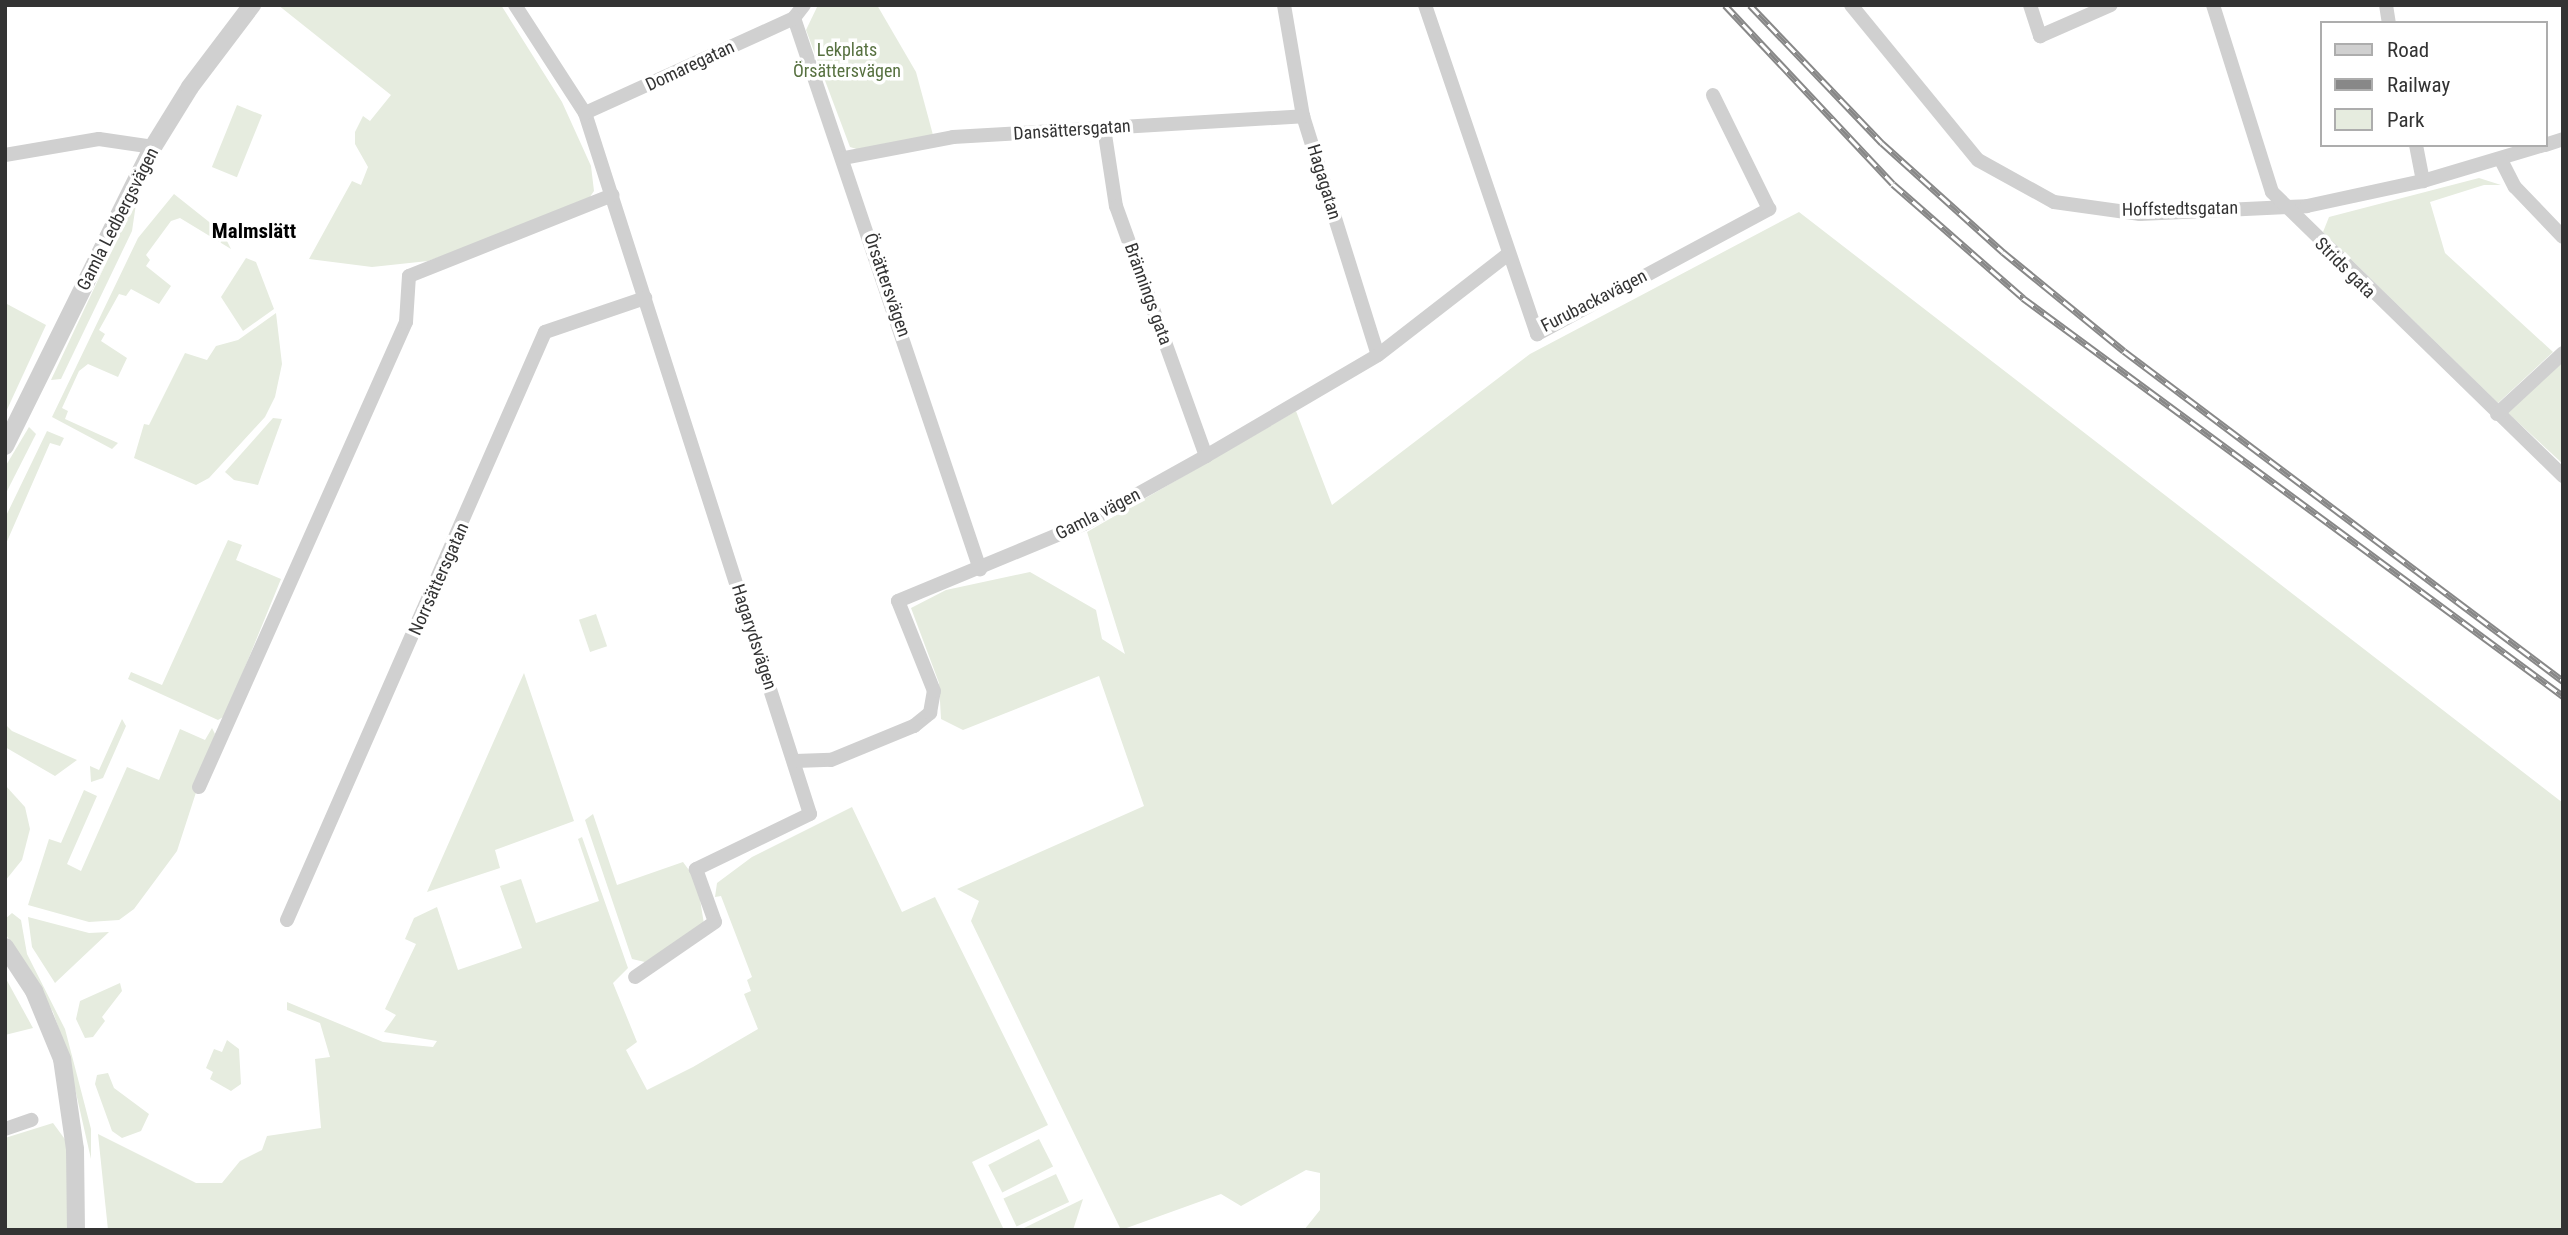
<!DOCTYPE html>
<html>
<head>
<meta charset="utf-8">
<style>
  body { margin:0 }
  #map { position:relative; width:2568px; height:1235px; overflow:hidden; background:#fff; font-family:"Roboto Condensed",sans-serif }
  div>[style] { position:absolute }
  .green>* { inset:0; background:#e6ecdf; transform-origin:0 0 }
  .minor>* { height:14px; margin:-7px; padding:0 7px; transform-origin:7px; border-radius:7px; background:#d0d0d0 }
  .tertiary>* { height:18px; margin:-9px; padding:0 9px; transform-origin:9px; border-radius:9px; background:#d0d0d0 }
  .rail>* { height:7px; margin-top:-3.5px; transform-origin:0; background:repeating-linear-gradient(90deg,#fff 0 13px,#888 0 26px); box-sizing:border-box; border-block:2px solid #888 }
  span { translate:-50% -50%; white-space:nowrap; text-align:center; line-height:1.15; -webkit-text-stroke:7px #fff; paint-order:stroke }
  .park-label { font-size:18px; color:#56703f }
  .street-label { font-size:18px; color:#333 }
  .quarter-label { font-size:21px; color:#000; font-weight:700 }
  .frame { position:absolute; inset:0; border:7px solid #333; pointer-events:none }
  .legend { position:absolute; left:2320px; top:21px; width:228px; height:126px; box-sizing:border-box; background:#fff; border:2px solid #adadad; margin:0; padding:9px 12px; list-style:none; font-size:21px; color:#333 }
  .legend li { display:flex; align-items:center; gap:14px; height:35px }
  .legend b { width:35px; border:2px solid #adadad }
</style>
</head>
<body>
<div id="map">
  <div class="green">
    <div style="clip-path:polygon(278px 5px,501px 5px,562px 102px,591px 166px,594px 191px,585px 204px,428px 261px,372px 267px,309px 259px,352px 181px,361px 185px,368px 167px,355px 144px,355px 132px,363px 116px,370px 121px,391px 95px)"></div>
    <div style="clip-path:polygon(818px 5px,877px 5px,916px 72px,933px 135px,860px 150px,850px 147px,806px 30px)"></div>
    <div style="left:237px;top:105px;width:27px;height:67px;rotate:22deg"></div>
    <div style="clip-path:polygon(2479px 178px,2501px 185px,2484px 185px,2430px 202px,2445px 253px,2553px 352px,2498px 403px,2323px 232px,2329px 217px)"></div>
    <div style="clip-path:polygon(174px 194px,223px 233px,231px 249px,180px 218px,171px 221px,146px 255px,150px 260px,146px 266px,171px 286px,159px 304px,131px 289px,126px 296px,119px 294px,99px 330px,105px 334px,101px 341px,127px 358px,118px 377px,88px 364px,79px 371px,62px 408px,68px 411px,65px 419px,118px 443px,112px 449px,52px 417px,138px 238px)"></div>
    <div style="clip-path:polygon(137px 197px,132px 231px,61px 379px,51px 380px)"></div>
    <div style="clip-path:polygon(1799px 212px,2563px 803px,2563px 1230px,1304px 1230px,1320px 1210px,1320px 1173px,1306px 1170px,1241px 1206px,1221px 1194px,1121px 1230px,971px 921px,979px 901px,957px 889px,1144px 806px,1099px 676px,963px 730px,941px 719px,939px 683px,911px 608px,946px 590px,1030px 572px,1096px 610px,1102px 639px,1125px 654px,1087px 532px,1296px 411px,1332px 505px,1530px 354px)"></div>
    <div style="clip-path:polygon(246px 258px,256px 262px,274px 309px,243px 331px,221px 297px)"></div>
    <div style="clip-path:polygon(7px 304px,46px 325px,5px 414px,5px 307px)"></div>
    <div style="clip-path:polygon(276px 313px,282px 364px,275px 397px,265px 417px,209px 478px,196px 485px,134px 458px,144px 424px,149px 425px,185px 353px,207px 360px,216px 346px,238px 340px)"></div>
    <div style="clip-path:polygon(2563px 362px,2563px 464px,2507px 412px)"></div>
    <div style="clip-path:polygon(273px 418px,282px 419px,258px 485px,234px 480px,225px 472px)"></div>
    <div style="clip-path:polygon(29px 427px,36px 434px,5px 495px,5px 467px)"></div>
    <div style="clip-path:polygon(47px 431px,64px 438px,60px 446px,50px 443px,5px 546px,5px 518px)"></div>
    <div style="clip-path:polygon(228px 540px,242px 545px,236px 560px,281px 579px,225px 716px,218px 720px,128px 679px,131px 672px,162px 685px)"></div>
    <div style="left:596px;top:614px;width:34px;height:18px;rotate:71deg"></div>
    <div style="clip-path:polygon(524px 673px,574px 821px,495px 850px,500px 868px,427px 892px)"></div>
    <div style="clip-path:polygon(122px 719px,126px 726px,103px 778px,91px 782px,90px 766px,99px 770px)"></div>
    <div style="clip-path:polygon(5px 724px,12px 731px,77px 760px,55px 776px,5px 747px)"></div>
    <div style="clip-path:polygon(212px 728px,215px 734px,177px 851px,134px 909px,119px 920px,89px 922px,28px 905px,49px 839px,61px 843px,84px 790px,97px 796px,67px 864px,81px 871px,127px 767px,159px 780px,180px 729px,205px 740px)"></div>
    <div style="clip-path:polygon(5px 785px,25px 807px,30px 829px,22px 860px,5px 881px)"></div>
    <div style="clip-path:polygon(852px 807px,902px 912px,935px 897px,1048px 1125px,972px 1162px,1004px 1230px,108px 1230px,98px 1134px,196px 1183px,222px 1183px,240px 1161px,262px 1150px,267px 1136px,321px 1128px,315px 1059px,330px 1057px,320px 1023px,287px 1010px,287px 1002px,383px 1042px,433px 1047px,437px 1041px,384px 1032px,396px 1015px,385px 1009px,416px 944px,405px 939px,414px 918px,437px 907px,458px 970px,522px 948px,500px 886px,521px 879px,536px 923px,599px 901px,578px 839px,582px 837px,628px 968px,613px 983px,637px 1042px,626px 1050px,647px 1090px,693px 1067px,758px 1029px,744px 994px,751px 991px,747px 980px,752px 977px,721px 896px,715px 897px,717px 883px,752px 857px)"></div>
    <div style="clip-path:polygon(593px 814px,617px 885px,683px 862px,697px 881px,704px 924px,645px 962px,632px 959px,608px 888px,585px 820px)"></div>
    <div style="clip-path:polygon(12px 913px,21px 920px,27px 954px,65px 1029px,91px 1129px,91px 1159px,66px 1049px,53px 1012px,5px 933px,5px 919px)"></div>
    <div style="clip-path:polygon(28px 917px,89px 933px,109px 932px,55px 983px,32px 947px)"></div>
    <div style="clip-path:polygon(5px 977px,33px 1028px,5px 1035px)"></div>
    <div style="clip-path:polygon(120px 983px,122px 991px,102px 1017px,105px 1021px,93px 1037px,85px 1038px,76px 1019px,80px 1001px)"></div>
    <div style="clip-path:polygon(227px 1040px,239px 1049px,241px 1084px,231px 1091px,210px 1079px,213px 1072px,206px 1068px,214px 1049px,222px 1052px)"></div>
    <div style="clip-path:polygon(108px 1073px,114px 1088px,149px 1114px,141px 1131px,122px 1138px,112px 1131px,95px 1084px,97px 1075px)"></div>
    <div style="clip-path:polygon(53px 1123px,67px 1142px,71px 1230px,5px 1230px,5px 1138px)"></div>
    <div style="left:1039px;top:1139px;width:31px;height:57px;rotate:63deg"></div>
    <div style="left:1056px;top:1174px;width:31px;height:58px;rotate:65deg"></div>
    <div style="clip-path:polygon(1083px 1199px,1073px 1230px,1020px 1230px)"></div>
  </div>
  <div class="minor">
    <div style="left:515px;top:5px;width:129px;rotate:57.1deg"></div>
    <div style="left:585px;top:113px;width:736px;rotate:72.2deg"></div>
    <div style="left:810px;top:814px;width:127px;rotate:154.2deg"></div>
    <div style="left:696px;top:869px;width:56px;rotate:70.3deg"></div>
    <div style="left:715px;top:922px;width:97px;rotate:145.5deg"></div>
    <div style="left:804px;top:5px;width:16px;rotate:128deg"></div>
    <div style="left:794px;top:18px;width:582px;rotate:71.35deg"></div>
    <div style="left:1284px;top:5px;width:113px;rotate:80.3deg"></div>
    <div style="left:1303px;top:116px;width:250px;rotate:72.6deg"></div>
    <div style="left:1425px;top:5px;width:348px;rotate:71.2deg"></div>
    <div style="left:1537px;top:334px;width:264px;rotate:-28.3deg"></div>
    <div style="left:1769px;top:209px;width:127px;rotate:-116.2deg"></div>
    <div style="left:1851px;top:5px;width:200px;rotate:50.7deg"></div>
    <div style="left:1978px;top:160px;width:87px;rotate:28.9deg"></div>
    <div style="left:2054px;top:202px;width:87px;rotate:7.9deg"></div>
    <div style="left:2140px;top:214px;width:167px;rotate:-2.7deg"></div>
    <div style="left:2307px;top:206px;width:119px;rotate:-12.2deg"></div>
    <div style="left:2423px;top:181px;width:126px;rotate:-16.6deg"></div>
    <div style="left:2030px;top:5px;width:33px;rotate:72deg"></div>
    <div style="left:2040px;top:36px;width:77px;rotate:-23.6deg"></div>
    <div style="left:2213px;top:5px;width:196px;rotate:72.5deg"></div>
    <div style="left:2272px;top:192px;width:407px;rotate:44.3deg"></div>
    <div style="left:2386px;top:5px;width:18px;rotate:81deg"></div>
    <div style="left:585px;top:113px;width:230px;rotate:-24.4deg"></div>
    <div style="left:1104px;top:128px;width:79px;rotate:81.3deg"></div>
    <div style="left:1116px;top:206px;width:266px;rotate:70.2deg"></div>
    <div style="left:2416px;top:145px;width:37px;rotate:79deg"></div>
    <div style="left:2545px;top:145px;width:19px;rotate:-18deg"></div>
    <div style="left:5px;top:155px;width:95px;rotate:-9.7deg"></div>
    <div style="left:99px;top:139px;width:55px;rotate:8.4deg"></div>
    <div style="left:844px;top:158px;width:111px;rotate:-10.9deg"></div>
    <div style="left:953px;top:137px;width:351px;rotate:-3.4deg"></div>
    <div style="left:2501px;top:160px;width:30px;rotate:63deg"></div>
    <div style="left:2515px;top:187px;width:69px;rotate:46.2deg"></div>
    <div style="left:2497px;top:414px;width:90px;rotate:-42.7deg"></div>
    <div style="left:795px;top:761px;width:36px;rotate:-2deg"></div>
    <div style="left:831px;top:760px;width:90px;rotate:-22.3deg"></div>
    <div style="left:914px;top:726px;width:21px;rotate:-39deg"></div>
    <div style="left:930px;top:713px;width:22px;rotate:-80deg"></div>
    <div style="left:934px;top:691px;width:97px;rotate:-111.8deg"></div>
    <div style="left:898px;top:601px;width:201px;rotate:-22.5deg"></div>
    <div style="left:1084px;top:524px;width:140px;rotate:-29.1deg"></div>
    <div style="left:1206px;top:456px;width:199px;rotate:-30.4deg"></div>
    <div style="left:1378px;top:355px;width:163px;rotate:-37.8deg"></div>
    <div style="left:199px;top:787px;width:509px;rotate:-66deg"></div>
    <div style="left:406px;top:322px;width:46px;rotate:-86.3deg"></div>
    <div style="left:409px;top:276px;width:219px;rotate:-21.7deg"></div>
    <div style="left:287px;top:920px;width:642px;rotate:-66.31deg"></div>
    <div style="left:545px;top:332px;width:106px;rotate:-18.8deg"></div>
    <div style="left:5px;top:1129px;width:28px;rotate:-19deg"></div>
  </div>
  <div class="tertiary">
    <div style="left:5px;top:446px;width:334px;rotate:-63.7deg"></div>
    <div style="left:153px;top:147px;width:70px;rotate:-58.3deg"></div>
    <div style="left:190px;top:87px;width:103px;rotate:-52.9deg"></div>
    <div style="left:5px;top:947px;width:53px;rotate:56.6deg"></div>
    <div style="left:34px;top:991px;width:74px;rotate:67.6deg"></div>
    <div style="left:62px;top:1059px;width:91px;rotate:81.8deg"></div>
    <div style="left:75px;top:1149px;width:81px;rotate:89.3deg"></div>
  </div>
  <div class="rail">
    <div style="left:1725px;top:5px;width:245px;rotate:46.8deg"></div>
    <div style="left:1893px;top:184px;width:173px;rotate:41.2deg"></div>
    <div style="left:2023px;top:298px;width:671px;rotate:36.39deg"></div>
    <div style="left:1750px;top:5px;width:191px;rotate:46.3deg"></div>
    <div style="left:1882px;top:143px;width:163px;rotate:42deg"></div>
    <div style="left:2003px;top:252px;width:156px;rotate:39.3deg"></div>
    <div style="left:2124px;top:351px;width:549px;rotate:36.93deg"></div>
  </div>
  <div class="park-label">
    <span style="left:847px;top:61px">Lekplats<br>Örsättersvägen</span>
  </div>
  <div class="street-label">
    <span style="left:690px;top:66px;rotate:-25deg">Domaregatan</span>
    <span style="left:1072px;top:130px;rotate:-4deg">Dansättersgatan</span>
    <span style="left:1324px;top:182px;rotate:73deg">Hagagatan</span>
    <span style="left:2180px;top:209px;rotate:-1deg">Hoffstedtsgatan</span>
    <span style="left:118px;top:219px;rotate:-63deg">Gamla Ledbergsvägen</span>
    <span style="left:2345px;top:268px;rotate:45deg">Strids gata</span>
    <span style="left:887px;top:285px;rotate:71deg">Örsättersvägen</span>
    <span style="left:1148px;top:294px;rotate:70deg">Brännings gata</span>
    <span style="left:1594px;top:301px;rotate:-27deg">Furubackavägen</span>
    <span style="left:1098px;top:514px;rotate:-27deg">Gamla vägen</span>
    <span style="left:439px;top:579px;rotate:-66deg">Norrsättersgatan</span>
    <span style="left:754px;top:637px;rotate:72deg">Hagarydsvägen</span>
  </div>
  <div class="quarter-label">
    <span style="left:254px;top:231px">Malmslätt</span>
  </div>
  <div class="frame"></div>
  <ul class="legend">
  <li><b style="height:9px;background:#d0d0d0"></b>Road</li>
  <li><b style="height:9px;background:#888"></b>Railway</li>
  <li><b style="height:19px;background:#e6ecdf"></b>Park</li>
  </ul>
</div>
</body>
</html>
